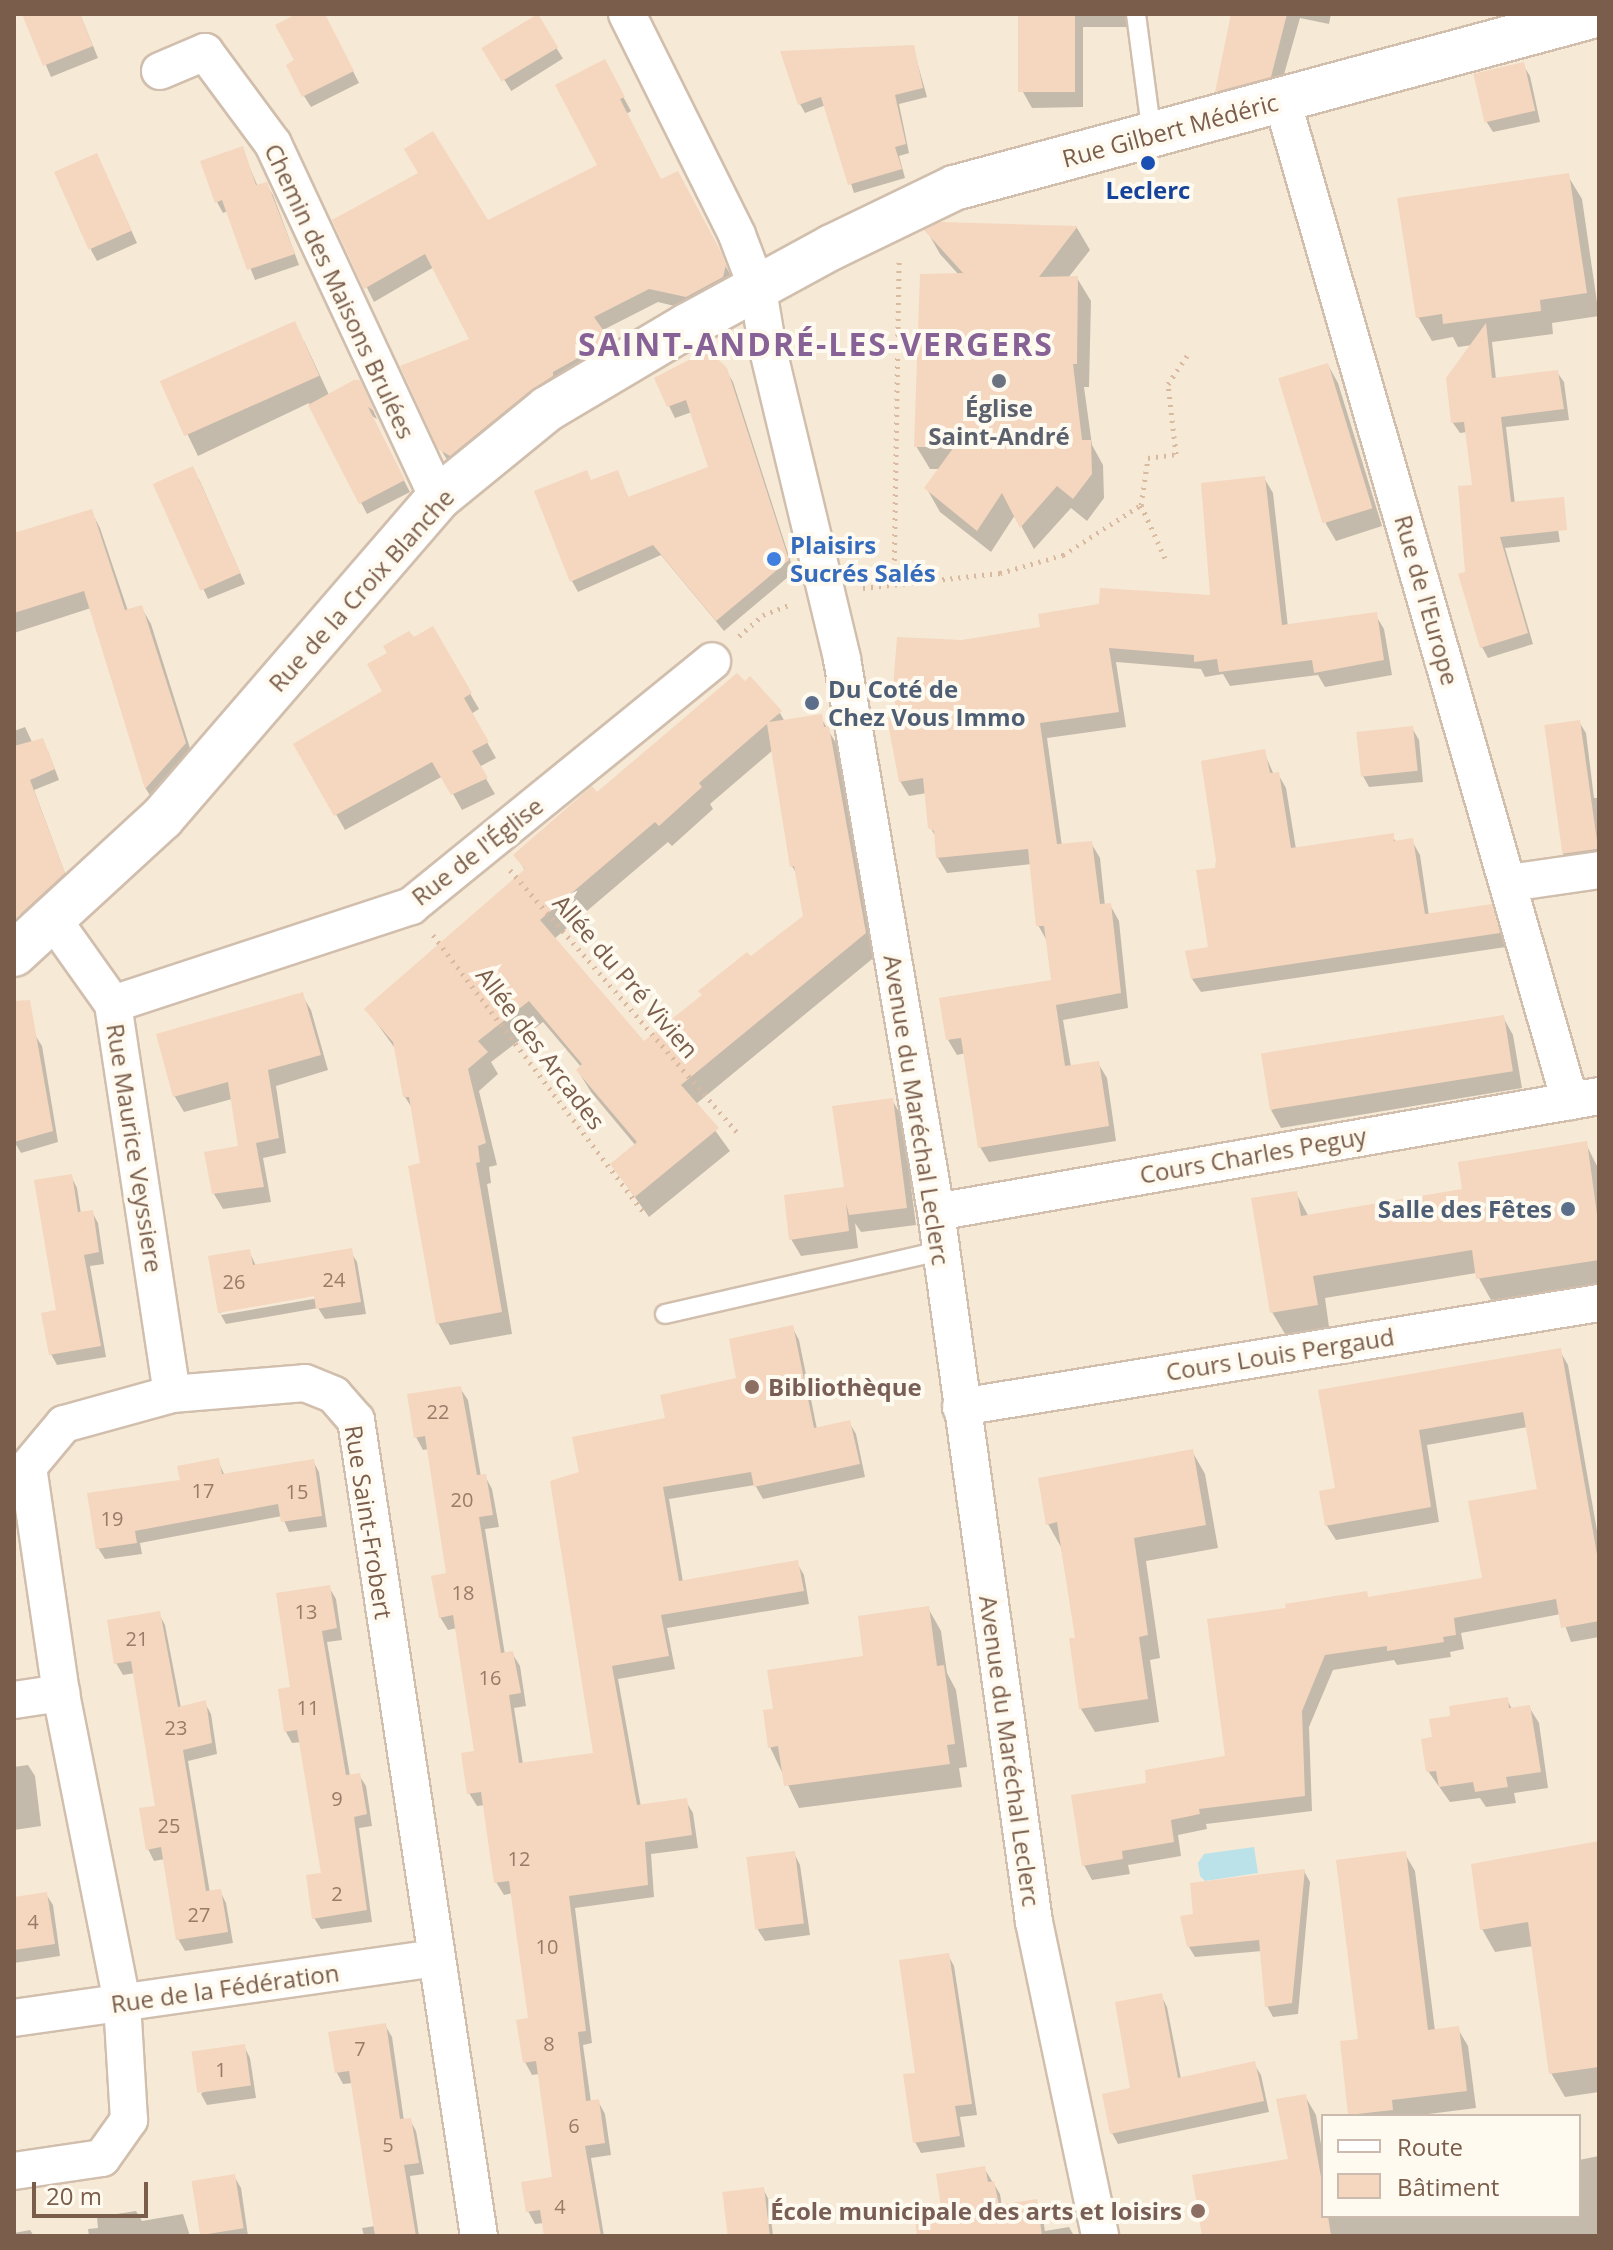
<!DOCTYPE html>
<html>
<head>
<meta charset="utf-8">
<style>
  body { margin:0 }
  #map { position:relative; width:1613px; height:2250px; overflow:hidden; background:#fef6e9; font-family:"Open Sans",sans-serif }
  div>[style] { position:absolute }
  .residential>* { inset:0; background:#f6e9d6 }
  .water>* { inset:0; background:#bbe1e9 }
  .shadow>* { inset:0; background:#0003; transform-origin:0 0 }
  .building>* { inset:0; background:#f5d6bf; transform-origin:0 0 }
  .path>* { height:5px; margin-top:-2.5px; transform-origin:0; background:repeating-linear-gradient(90deg,#dab9a1 0 2px,transparent 0 8px) }
  .roads { filter:drop-shadow(2px 0 #d1bead) drop-shadow(-2px 0 #d1bead) drop-shadow(0 2px #d1bead) drop-shadow(0 -2px #d1bead) }
  .lane>* { height:18px; margin:-9px; padding:0 9px; transform-origin:9px; border-radius:9px; background:#fff }
  .street>* { height:36px; margin:-18px; padding:0 18px; transform-origin:18px; border-radius:18px; background:#fff }
  .secondary>* { height:44px; margin:-22px; padding:0 22px; transform-origin:22px; border-radius:22px; background:#fff }
  .dots>* { width:22px; height:22px; translate:-50% -50%; box-sizing:border-box; border:4px solid #fffaf0; border-radius:50% }
  span { translate:-50% -50%; white-space:nowrap; text-align:center; line-height:1.15; -webkit-text-stroke:8px #fffaf0; paint-order:stroke }
  .number-label { font-size:20px; color:#997b67 }
  .number-label span { -webkit-text-stroke-width:0 }
  .street-label { font-size:24px; color:#7a5d4a }
  .transit-label { font-size:24px; color:#164399; font-weight:700 }
  .worship-label { font-size:24px; color:#5b616d; font-weight:700 }
  .shop-label { font-size:24px; color:#366cbe; font-weight:700 }
  .left { translate:0 -50%; text-align:left }
  .service-label { font-size:24px; color:#4e5e75; font-weight:700 }
  .right { translate:-100% -50%; text-align:right }
  .education-label { font-size:24px; color:#785e54; font-weight:700 }
  .district-label { font-size:32px; color:#876296; font-weight:700; letter-spacing:2px }
  .frame { position:absolute; inset:0; border:16px solid #7a5d4a; pointer-events:none }
  .legend { position:absolute; left:1321px; top:2114px; width:260px; height:104px; box-sizing:border-box; background:#fffaf0; border:2px solid #cabbae; margin:0; padding:10px 14px; list-style:none; font-size:24px; color:#7a5d4a }
  .legend li { display:flex; align-items:center; gap:16px; height:40px }
  .legend b { width:40px; border:2px solid #cabbae }
  .scale { position:absolute; left:32px; top:2182px; width:116px; height:36px; box-sizing:border-box; border:4px solid #7a5d4a; border-top:0; padding-left:10px; font-size:24px; line-height:28px; white-space:nowrap; color:#7a5d4a; -webkit-text-stroke:6px #fffaf0; paint-order:stroke }
</style>
</head>
<body>
<div id="map">
  <div class="residential">
    <div style="clip-path:polygon(evenodd,14px 14px,1599px 14px,1599px 2236px,14px 2236px,14px 14px,1323px 2116px,1579px 2116px,1579px 2216px,1323px 2216px,1323px 2116px)"></div>
  </div>
  <div class="water">
    <div style="clip-path:polygon(1254px 1847px,1258px 1873px,1205px 1881px,1200px 1876px,1198px 1863px,1204px 1854px)"></div>
  </div>
  <div class="shadow">
    <div style="clip-path:polygon(24px 14px,80px 14px,98px 58px,51px 77px)"></div>
    <div style="clip-path:polygon(300px 14px,324px 14px,359px 83px,311px 107px,304px 96px,296px 61px)"></div>
    <div style="clip-path:polygon(1021px 14px,1142px 14px,1134px 27px,1083px 27px,1083px 107px,1032px 108px,1023px 92px)"></div>
    <div style="clip-path:polygon(1232px 14px,1331px 14px,1329px 24px,1300px 18px,1279px 92px,1225px 106px,1217px 91px)"></div>
    <div style="left:537px;top:17px;width:49px;height:61px;rotate:58deg"></div>
    <div style="clip-path:polygon(913px 47px,927px 97px,899px 104px,909px 153px,899px 156px,905px 178px,854px 193px,826px 105px,805px 113px,800px 104px)"></div>
    <div style="clip-path:polygon(604px 62px,631px 111px,626px 114px,661px 182px,685px 187px,733px 280px,695px 311px,658px 302px,601px 331px,616px 355px,449px 463px,440px 448px,472px 340px,434px 267px,374px 302px,334px 221px,487px 223px,600px 166px)"></div>
    <div style="clip-path:polygon(1523px 65px,1530px 76px,1540px 122px,1493px 132px,1486px 121px)"></div>
    <div style="clip-path:polygon(242px 149px,258px 187px,266px 184px,273px 195px,299px 265px,255px 280px,228px 211px,223px 213px,217px 202px)"></div>
    <div style="clip-path:polygon(97px 155px,137px 243px,97px 261px,91px 250px)"></div>
    <div style="clip-path:polygon(1568px 176px,1582px 199px,1599px 316px,1552px 323px,1553px 334px,1492px 342px,1496px 379px,1557px 372px,1564px 382px,1569px 420px,1506px 427px,1515px 504px,1555px 511px,1560px 542px,1505px 548px,1533px 644px,1488px 658px,1482px 647px,1467px 574px,1474px 486px,1467px 432px,1460px 433px,1453px 423px,1473px 345px,1458px 347px,1453px 337px,1432px 341px,1418px 317px)"></div>
    <div style="clip-path:polygon(1077px 228px,1090px 250px,1068px 278px,1077px 278px,1091px 301px,1089px 387px,1084px 387px,1092px 445px,1103px 465px,1104px 498px,1087px 521px,1071px 508px,1034px 549px,1015px 515px,991px 552px,940px 512px,927px 489px,940px 469px,930px 469px,916px 446px,959px 275px,940px 254px,927px 231px)"></div>
    <div style="clip-path:polygon(304px 341px,330px 397px,366px 394px,377px 419px,370px 415px,410px 492px,367px 514px,309px 403px,198px 456px,164px 386px)"></div>
    <div style="clip-path:polygon(1328px 365px,1338px 383px,1382px 526px,1336px 541px,1326px 524px)"></div>
    <div style="clip-path:polygon(726px 370px,733px 382px,794px 572px,724px 631px,661px 555px,578px 592px,572px 581px,592px 482px,617px 473px,629px 499px,711px 469px,692px 412px,675px 418px,669px 406px)"></div>
    <div style="clip-path:polygon(1264px 478px,1273px 493px,1288px 627px,1375px 614px,1384px 629px,1392px 675px,1325px 687px,1318px 675px,1230px 686px,1223px 674px,1205px 677px,1201px 669px,1116px 662px,1126px 727px,1047px 738px,1062px 846px,1091px 843px,1100px 858px,1105px 906px,1110px 905px,1119px 921px,1128px 1008px,1063px 1020px,1071px 1067px,1098px 1063px,1107px 1078px,1116px 1141px,989px 1162px,980px 1147px,966px 1053px,957px 1055px,948px 1040px,1053px 982px,1047px 941px,1038px 925px,1032px 864px,947px 873px,938px 858px,936px 837px,930px 827px,927px 793px,909px 796px,900px 781px,899px 718px,962px 642px,1212px 597px)"></div>
    <div style="clip-path:polygon(199px 479px,245px 584px,208px 599px,155px 485px)"></div>
    <div style="clip-path:polygon(91px 511px,100px 528px,128px 611px,141px 607px,151px 624px,194px 761px,156px 805px,146px 789px,91px 608px,14px 633px,14px 535px)"></div>
    <div style="clip-path:polygon(432px 628px,479px 709px,471px 714px,496px 758px,479px 767px,495px 794px,462px 810px,443px 776px,345px 830px,296px 744px,385px 692px,413px 640px)"></div>
    <div style="clip-path:polygon(evenodd,780px 713px,785px 722px,820px 716px,840px 750px,877px 955px,696px 1104px,730px 1151px,649px 1217px,612px 1165px,636px 1146px,591px 1092px,578px 1071px,582px 1068px,543px 1022px,491px 1062px,498px 1074px,479px 1091px,497px 1165px,489px 1167px,491px 1183px,487px 1184px,512px 1334px,450px 1345px,438px 1323px,423px 1165px,414px 1111px,405px 1097px,397px 1051px,367px 1010px,526px 872px,516px 855px,597px 795px,780px 713px,773px 750px,792px 866px,798px 876px,805px 916px,644px 1043px,554px 939px,668px 842px,672px 846px,713px 809px,710px 804px,773px 750px)"></div>
    <div style="clip-path:polygon(1579px 722px,1586px 733px,1594px 798px,1599px 798px,1599px 861px,1570px 865px,1563px 854px)"></div>
    <div style="clip-path:polygon(25px 727px,33px 744px,48px 751px,59px 780px,34px 790px,69px 884px,26px 925px,14px 899px,14px 731px)"></div>
    <div style="clip-path:polygon(1412px 728px,1419px 740px,1423px 782px,1369px 787px,1363px 776px)"></div>
    <div style="clip-path:polygon(1264px 752px,1274px 775px,1278px 774px,1286px 788px,1296px 849px,1392px 836px,1397px 843px,1412px 841px,1420px 855px,1429px 916px,1490px 906px,1506px 947px,1201px 992px,1192px 979px,1210px 949px,1217px 869px)"></div>
    <div style="clip-path:polygon(302px 995px,311px 1010px,328px 1070px,276px 1086px,286px 1153px,263px 1158px,271px 1202px,223px 1209px,214px 1194px,206px 1153px,240px 1148px,232px 1099px,184px 1112px,175px 1097px,159px 1036px)"></div>
    <div style="clip-path:polygon(1503px 1017px,1513px 1035px,1522px 1088px,1281px 1128px,1271px 1110px)"></div>
    <div style="clip-path:polygon(35px 1035px,42px 1046px,58px 1142px,21px 1153px,14px 1141px,14px 1038px)"></div>
    <div style="clip-path:polygon(892px 1100px,902px 1117px,916px 1225px,861px 1232px,855px 1223px,858px 1248px,801px 1256px,791px 1239px,846px 1189px)"></div>
    <div style="clip-path:polygon(1586px 1144px,1599px 1170px,1599px 1284px,1491px 1300px,1476px 1273px,1325px 1298px,1329px 1327px,1285px 1334px,1272px 1312px,1296px 1193px,1309px 1217px,1465px 1190px)"></div>
    <div style="clip-path:polygon(71px 1176px,77px 1188px,81px 1214px,92px 1212px,98px 1223px,104px 1264px,90px 1266px,106px 1357px,57px 1365px,51px 1354px,58px 1312px)"></div>
    <div style="clip-path:polygon(249px 1251px,256px 1266px,350px 1251px,357px 1262px,366px 1314px,325px 1319px,318px 1308px,226px 1324px,221px 1315px,325px 1297px,324px 1293px,221px 1311px,221px 1314px,220px 1312px)"></div>
    <div style="clip-path:polygon(792px 1327px,799px 1340px,817px 1429px,849px 1422px,856px 1434px,865px 1477px,763px 1499px,755px 1485px,669px 1499px,683px 1582px,797px 1563px,804px 1575px,809px 1604px,667px 1628px,675px 1669px,618px 1679px,641px 1807px,685px 1800px,693px 1813px,698px 1848px,651px 1854px,654px 1897px,575px 1908px,592px 2043px,583px 2045px,591px 2102px,598px 2101px,605px 2114px,611px 2155px,591px 2158px,604px 2236px,546px 2236px,544px 2223px,535px 2224px,528px 2211px,555px 2179px,539px 2074px,532px 2075px,525px 2062px,530px 2020px,513px 1893px,504px 1895px,496px 1882px,485px 1805px,477px 1806px,469px 1793px,477px 1752px,457px 1628px,448px 1630px,440px 1617px,448px 1575px,429px 1449px,423px 1450px,416px 1437px,460px 1388px,468px 1400px,481px 1477px,485px 1476px,492px 1489px,499px 1527px,485px 1529px,505px 1655px,512px 1653px,520px 1666px,526px 1706px,514px 1708px,523px 1764px,596px 1755px,582px 1473px,739px 1380px)"></div>
    <div style="clip-path:polygon(1560px 1351px,1568px 1365px,1599px 1542px,1599px 1637px,1571px 1642px,1561px 1614px,1461px 1633px,1464px 1649px,1450px 1652px,1451px 1657px,1397px 1665px,1394px 1660px,1333px 1670px,1309px 1727px,1312px 1811px,1206px 1824px,1207px 1829px,1178px 1835px,1181px 1856px,1128px 1865px,1130px 1874px,1092px 1880px,1084px 1865px,1148px 1785px,1227px 1758px,1289px 1610px,1366px 1594px,1369px 1599px,1484px 1580px,1539px 1490px,1528px 1427px,1427px 1445px,1439px 1522px,1336px 1540px,1327px 1526px,1337px 1490px,1321px 1392px)"></div>
    <div style="clip-path:polygon(1192px 1451px,1205px 1474px,1218px 1548px,1146px 1561px,1160px 1658px,1150px 1660px,1159px 1722px,1095px 1732px,1081px 1709px,1071px 1640px,1077px 1639px,1061px 1547px,1048px 1524px)"></div>
    <div style="clip-path:polygon(218px 1461px,225px 1476px,313px 1461px,319px 1472px,327px 1527px,289px 1532px,282px 1516px,140px 1543px,142px 1554px,105px 1559px,98px 1548px,182px 1482px)"></div>
    <div style="clip-path:polygon(329px 1587px,336px 1599px,342px 1640px,327px 1642px,350px 1776px,359px 1775px,366px 1786px,372px 1826px,359px 1828px,372px 1922px,321px 1929px,314px 1918px,323px 1874px,301px 1742px,292px 1743px,286px 1732px,292px 1689px)"></div>
    <div style="clip-path:polygon(928px 1608px,941px 1631px,947px 1673px,956px 1690px,967px 1767px,959px 1768px,962px 1787px,799px 1808px,770px 1747px,775px 1710px,865px 1658px)"></div>
    <div style="clip-path:polygon(159px 1614px,165px 1625px,181px 1708px,205px 1703px,211px 1714px,217px 1754px,188px 1761px,210px 1893px,220px 1891px,226px 1903px,233px 1943px,185px 1951px,178px 1939px,165px 1859px,154px 1861px,148px 1849px,157px 1807px,135px 1673px,123px 1675px,116px 1663px)"></div>
    <div style="clip-path:polygon(1507px 1700px,1512px 1709px,1529px 1707px,1539px 1723px,1548px 1788px,1514px 1793px,1516px 1803px,1486px 1807px,1480px 1798px,1450px 1802px,1428px 1771px,1434px 1739px,1453px 1718px)"></div>
    <div style="clip-path:polygon(28px 1765px,35px 1776px,41px 1826px,14px 1830px,14px 1767px)"></div>
    <div style="clip-path:polygon(1599px 1843px,1599px 2092px,1565px 2097px,1551px 2073px,1533px 1946px,1495px 1952px,1482px 1929px)"></div>
    <div style="clip-path:polygon(794px 1853px,800px 1865px,810px 1935px,765px 1941px,758px 1930px,748px 1860px)"></div>
    <div style="clip-path:polygon(1405px 1854px,1415px 1871px,1435px 2031px,1458px 2029px,1468px 2046px,1476px 2108px,1413px 2116px,1351px 2116px,1360px 2041px)"></div>
    <div style="clip-path:polygon(1304px 1871px,1310px 1882px,1298px 2014px,1273px 2017px,1267px 2006px,1262px 1951px,1195px 1957px,1189px 1947px,1196px 1915px)"></div>
    <div style="clip-path:polygon(46px 1894px,53px 1905px,60px 1956px,14px 1963px,14px 1899px)"></div>
    <div style="clip-path:polygon(948px 1955px,954px 1966px,977px 2115px,960px 2117px,965px 2147px,921px 2153px,915px 2142px,917px 2074px)"></div>
    <div style="clip-path:polygon(1161px 1995px,1167px 2007px,1181px 2079px,1254px 2064px,1261px 2075px,1269px 2112px,1118px 2144px,1112px 2133px,1132px 2090px)"></div>
    <div style="clip-path:polygon(385px 2025px,392px 2037px,404px 2121px,410px 2120px,416px 2131px,424px 2174px,410px 2176px,419px 2236px,364px 2236px,362px 2228px,375px 2226px,353px 2083px,343px 2084px,337px 2073px,330px 2034px)"></div>
    <div style="clip-path:polygon(244px 2046px,250px 2058px,256px 2098px,207px 2105px,201px 2094px)"></div>
    <div style="clip-path:polygon(1305px 2096px,1316px 2115px,1323px 2156px,1323px 2216px,1579px 2216px,1579px 2160px,1599px 2156px,1599px 2236px,1204px 2236px,1290px 2161px)"></div>
    <div style="clip-path:polygon(984px 2168px,1000px 2194px,1002px 2207px,1036px 2201px,1042px 2212px,1045px 2231px,1069px 2227px,1074px 2236px,947px 2236px)"></div>
    <div style="clip-path:polygon(234px 2176px,241px 2188px,248px 2236px,204px 2236px,195px 2183px)"></div>
    <div style="clip-path:polygon(763px 2189px,769px 2200px,773px 2236px,729px 2236px)"></div>
    <div style="clip-path:polygon(136px 2211px,142px 2221px,183px 2214px,190px 2236px,89px 2236px,88px 2229px,98px 2228px,97px 2217px)"></div>
    <div style="clip-path:polygon(30px 2230px,34px 2236px,14px 2236px,14px 2233px)"></div>
  </div>
  <div class="building">
    <div style="clip-path:polygon(22px 14px,80px 14px,93px 46px,43px 66px)"></div>
    <div style="clip-path:polygon(296px 14px,325px 14px,354px 71px,302px 97px,286px 65px,294px 60px,275px 25px)"></div>
    <div style="left:538px;top:14px;width:39px;height:66px;rotate:59deg"></div>
    <div style="left:1018px;top:14px;width:57px;height:78px"></div>
    <div style="clip-path:polygon(1231px 14px,1287px 14px,1271px 77px,1215px 92px)"></div>
    <div style="clip-path:polygon(914px 45px,923px 88px,895px 95px,906px 144px,895px 147px,902px 169px,848px 185px,821px 97px,798px 105px,780px 51px)"></div>
    <div style="clip-path:polygon(605px 59px,625px 97px,620px 99px,661px 179px,678px 171px,721px 252px,726px 265px,723px 277px,686px 297px,649px 289px,594px 317px,610px 340px,553px 372px,553px 376px,531px 390px,450px 456px,438px 449px,400px 366px,469px 339px,425px 254px,364px 289px,332px 220px,418px 173px,404px 149px,433px 131px,488px 220px,597px 165px,555px 85px)"></div>
    <div style="left:1524px;top:62px;width:50px;height:52px;rotate:77deg"></div>
    <div style="clip-path:polygon(243px 146px,256px 185px,267px 182px,295px 254px,247px 270px,222px 200px,215px 203px,200px 161px)"></div>
    <div style="left:97px;top:153px;width:85px;height:47px;rotate:66deg"></div>
    <div style="clip-path:polygon(1569px 173px,1587px 293px,1540px 300px,1541px 311px,1443px 324px,1442px 314px,1416px 318px,1397px 198px)"></div>
    <div style="clip-path:polygon(940px 222px,1078px 226px,1039px 277px,1078px 276px,1077px 364px,1073px 364px,1082px 440px,1091px 440px,1092px 474px,1073px 499px,1057px 486px,1020px 528px,1002px 493px,977px 531px,924px 488px,954px 447px,914px 447px,920px 274px,963px 273px,924px 230px)"></div>
    <div style="left:295px;top:321px;width:60px;height:148px;rotate:66deg"></div>
    <div style="clip-path:polygon(1486px 323px,1492px 378px,1558px 370px,1564px 409px,1501px 417px,1511px 502px,1564px 497px,1567px 530px,1500px 537px,1528px 633px,1480px 648px,1458px 574px,1465px 572px,1458px 486px,1472px 485px,1464px 422px,1451px 423px,1446px 378px)"></div>
    <div style="clip-path:polygon(708px 350px,727px 368px,789px 560px,716px 621px,653px 545px,570px 582px,534px 491px,587px 470px,591px 480px,618px 470px,628px 497px,708px 467px,686px 400px,667px 407px,654px 378px)"></div>
    <div style="left:1328px;top:363px;width:152px;height:52px;rotate:73deg"></div>
    <div style="clip-path:polygon(354px 380px,360px 380px,374px 411px,368px 407px,405px 480px,359px 504px,308px 405px)"></div>
    <div style="left:193px;top:466px;width:117px;height:44px;rotate:66deg"></div>
    <div style="clip-path:polygon(1265px 476px,1282px 625px,1377px 612px,1384px 660px,1314px 673px,1312px 660px,1219px 672px,1217px 659px,1194px 662px,1194px 655px,1109px 648px,1119px 712px,1040px 723px,1057px 844px,1092px 841px,1100px 904px,1111px 903px,1121px 993px,1056px 1005px,1065px 1066px,1099px 1061px,1109px 1126px,978px 1148px,961px 1038px,946px 1040px,939px 998px,1051px 980px,1044px 926px,1036px 926px,1028px 849px,936px 858px,934px 831px,928px 828px,923px 778px,899px 782px,887px 718px,897px 717px,893px 688px,897px 637px,962px 640px,1040px 627px,1038px 614px,1099px 604px,1100px 588px,1210px 595px,1201px 483px)"></div>
    <div style="clip-path:polygon(92px 509px,125px 610px,142px 605px,186px 743px,145px 789px,84px 591px,14px 613px,14px 533px)"></div>
    <div style="clip-path:polygon(433px 626px,472px 693px,464px 698px,489px 742px,472px 751px,488px 778px,451px 795px,432px 762px,334px 816px,293px 744px,382px 691px,367px 664px,387px 653px,383px 646px,409px 631px,414px 637px)"></div>
    <div style="clip-path:polygon(evenodd,737px 673px,745px 681px,750px 676px,782px 711px,769px 722px,822px 714px,824px 727px,829px 726px,866px 933px,681px 1085px,719px 1128px,635px 1197px,610px 1164px,637px 1142px,576px 1070px,582px 1064px,529px 1001px,478px 1041px,488px 1052px,468px 1069px,486px 1143px,478px 1146px,480px 1162px,476px 1163px,502px 1312px,436px 1324px,408px 1166px,420px 1163px,409px 1097px,403px 1097px,393px 1042px,364px 1009px,525px 869px,513px 855px,592px 786px,597px 792px,737px 673px,767px 724px,790px 867px,794px 866px,803px 916px,751px 956px,747px 952px,698px 991px,702px 995px,644px 1041px,540px 920px,655px 822px,659px 826px,702px 787px,699px 783px,767px 724px)"></div>
    <div style="left:1580px;top:720px;width:130px;height:36px;rotate:82deg"></div>
    <div style="left:1413px;top:726px;width:45px;height:57px;rotate:84deg"></div>
    <div style="clip-path:polygon(43px 738px,55px 769px,30px 780px,65px 873px,14px 920px,14px 746px)"></div>
    <div style="clip-path:polygon(1265px 749px,1270px 773px,1279px 772px,1291px 848px,1394px 833px,1394px 841px,1413px 838px,1425px 914px,1492px 904px,1500px 933px,1191px 979px,1185px 951px,1208px 947px,1196px 870px,1215px 868px,1216px 860px,1201px 761px)"></div>
    <div style="clip-path:polygon(303px 992px,321px 1055px,268px 1070px,279px 1138px,256px 1143px,264px 1187px,212px 1194px,204px 1152px,238px 1146px,228px 1082px,173px 1097px,156px 1034px)"></div>
    <div style="clip-path:polygon(30px 1000px,53px 1131px,14px 1142px,14px 1001px)"></div>
    <div style="left:1504px;top:1015px;width:57px;height:246px;rotate:81deg"></div>
    <div style="clip-path:polygon(893px 1098px,907px 1208px,849px 1215px,846px 1203px,849px 1231px,789px 1240px,784px 1195px,844px 1187px,832px 1106px)"></div>
    <div style="clip-path:polygon(1587px 1141px,1599px 1229px,1599px 1260px,1476px 1279px,1472px 1250px,1313px 1276px,1318px 1305px,1270px 1313px,1251px 1198px,1297px 1191px,1301px 1216px,1462px 1189px,1458px 1162px)"></div>
    <div style="clip-path:polygon(72px 1174px,78px 1212px,93px 1210px,99px 1252px,84px 1255px,101px 1346px,49px 1355px,41px 1313px,56px 1310px,34px 1180px)"></div>
    <div style="clip-path:polygon(352px 1248px,361px 1302px,316px 1309px,314px 1296px,218px 1313px,208px 1256px,250px 1249px,253px 1265px)"></div>
    <div style="clip-path:polygon(793px 1325px,814px 1428px,850px 1420px,860px 1464px,754px 1487px,751px 1472px,663px 1487px,679px 1581px,798px 1560px,804px 1591px,661px 1615px,669px 1656px,612px 1666px,637px 1805px,687px 1798px,692px 1835px,645px 1842px,648px 1885px,569px 1896px,586px 2031px,578px 2032px,586px 2101px,599px 2099px,605px 2143px,585px 2146px,601px 2236px,544px 2236px,540px 2210px,526px 2212px,521px 2182px,552px 2177px,536px 2061px,523px 2063px,516px 2020px,528px 2018px,509px 1881px,494px 1883px,481px 1792px,467px 1794px,461px 1753px,474px 1751px,453px 1615px,439px 1618px,431px 1576px,446px 1573px,425px 1436px,414px 1438px,407px 1394px,461px 1386px,477px 1475px,486px 1474px,493px 1515px,479px 1517px,501px 1653px,513px 1651px,521px 1693px,509px 1695px,519px 1763px,593px 1753px,550px 1481px,579px 1472px,572px 1437px,665px 1418px,660px 1395px,736px 1378px,729px 1339px)"></div>
    <div style="clip-path:polygon(1561px 1348px,1599px 1566px,1599px 1621px,1561px 1628px,1556px 1599px,1454px 1618px,1456px 1635px,1443px 1637px,1444px 1642px,1387px 1651px,1387px 1646px,1325px 1655px,1302px 1711px,1305px 1796px,1199px 1809px,1200px 1814px,1171px 1820px,1174px 1842px,1122px 1851px,1123px 1859px,1082px 1866px,1071px 1795px,1146px 1783px,1145px 1770px,1225px 1756px,1207px 1619px,1286px 1608px,1285px 1604px,1367px 1591px,1368px 1597px,1482px 1578px,1468px 1501px,1537px 1489px,1523px 1412px,1419px 1430px,1431px 1507px,1325px 1526px,1319px 1491px,1335px 1488px,1318px 1390px)"></div>
    <div style="clip-path:polygon(1193px 1449px,1206px 1525px,1134px 1538px,1148px 1635px,1139px 1637px,1148px 1699px,1079px 1709px,1069px 1638px,1075px 1638px,1057px 1522px,1046px 1525px,1038px 1478px)"></div>
    <div style="clip-path:polygon(219px 1458px,222px 1474px,314px 1459px,322px 1516px,281px 1522px,278px 1504px,135px 1531px,137px 1543px,96px 1549px,87px 1493px,180px 1480px,177px 1466px)"></div>
    <div style="clip-path:polygon(330px 1585px,337px 1628px,322px 1631px,346px 1775px,360px 1773px,367px 1814px,354px 1817px,367px 1910px,312px 1919px,306px 1875px,321px 1873px,297px 1730px,284px 1732px,278px 1689px,290px 1687px,276px 1593px)"></div>
    <div style="clip-path:polygon(929px 1606px,937px 1666px,944px 1665px,951px 1716px,955px 1744px,947px 1745px,950px 1764px,784px 1786px,778px 1746px,768px 1748px,763px 1710px,773px 1709px,767px 1670px,863px 1656px,858px 1616px)"></div>
    <div style="clip-path:polygon(160px 1611px,178px 1707px,206px 1700px,212px 1743px,183px 1750px,206px 1891px,221px 1889px,228px 1932px,176px 1940px,161px 1847px,146px 1850px,139px 1808px,155px 1806px,131px 1661px,114px 1664px,107px 1620px)"></div>
    <div style="clip-path:polygon(1508px 1697px,1509px 1708px,1530px 1705px,1541px 1772px,1506px 1777px,1508px 1787px,1475px 1792px,1473px 1782px,1439px 1787px,1436px 1771px,1426px 1772px,1421px 1739px,1432px 1737px,1429px 1719px,1450px 1716px,1449px 1706px)"></div>
    <div style="clip-path:polygon(1599px 1841px,1599px 2067px,1549px 2074px,1528px 1922px,1480px 1930px,1471px 1864px)"></div>
    <div style="left:795px;top:1851px;width:73px;height:49px;rotate:83deg"></div>
    <div style="clip-path:polygon(1406px 1851px,1428px 2030px,1459px 2026px,1467px 2091px,1392px 2100px,1393px 2110px,1348px 2115px,1340px 2041px,1358px 2039px,1336px 1860px)"></div>
    <div style="clip-path:polygon(1305px 1869px,1292px 2003px,1265px 2007px,1259px 1940px,1187px 1947px,1180px 1916px,1193px 1914px,1190px 1883px)"></div>
    <div style="clip-path:polygon(47px 1892px,55px 1944px,14px 1950px,14px 1897px)"></div>
    <div style="clip-path:polygon(949px 1953px,972px 2104px,955px 2106px,960px 2136px,913px 2143px,903px 2074px,915px 2073px,899px 1960px)"></div>
    <div style="clip-path:polygon(1162px 1993px,1178px 2078px,1255px 2061px,1264px 2101px,1110px 2134px,1102px 2094px,1130px 2088px,1115px 2002px)"></div>
    <div style="clip-path:polygon(386px 2023px,400px 2119px,411px 2118px,419px 2163px,404px 2165px,416px 2236px,375px 2236px,349px 2071px,335px 2073px,328px 2032px)"></div>
    <div style="left:245px;top:2044px;width:42px;height:54px;rotate:82deg"></div>
    <div style="clip-path:polygon(1306px 2094px,1323px 2188px,1323px 2216px,1328px 2216px,1331px 2236px,1202px 2236px,1192px 2175px,1288px 2159px,1276px 2099px)"></div>
    <div style="clip-path:polygon(985px 2166px,988px 2182px,994px 2181px,999px 2205px,1037px 2199px,1042px 2236px,917px 2236px,915px 2219px,942px 2214px,936px 2174px)"></div>
    <div style="left:235px;top:2174px;width:55px;height:44px;rotate:81deg"></div>
    <div style="left:764px;top:2187px;width:49px;height:42px;rotate:83deg"></div>
  </div>
  <div class="path">
    <div style="left:1165px;top:558px;width:58px;rotate:-114.4deg"></div>
    <div style="left:1141px;top:505px;width:48px;rotate:-81.5deg"></div>
    <div style="left:1148px;top:458px;width:28px;rotate:-8deg"></div>
    <div style="left:1176px;top:454px;width:70px;rotate:-96.5deg"></div>
    <div style="left:1168px;top:384px;width:36px;rotate:-56deg"></div>
    <div style="left:894px;top:584px;width:324px;rotate:-89.1deg"></div>
    <div style="left:863px;top:588px;width:138px;rotate:-6.2deg"></div>
    <div style="left:1000px;top:573px;width:66px;rotate:-15.9deg"></div>
    <div style="left:1063px;top:555px;width:93px;rotate:-32.7deg"></div>
    <div style="left:739px;top:636px;width:32px;rotate:-41deg"></div>
    <div style="left:763px;top:615px;width:30px;rotate:-21deg"></div>
    <div style="left:510px;top:870px;width:347px;rotate:49.1deg"></div>
    <div style="left:433px;top:935px;width:348px;rotate:52.8deg"></div>
  </div>
  <div class="roads">
    <div class="lane">
      <div style="left:1136px;top:14px;width:122px;rotate:82.5deg"></div>
      <div style="left:665px;top:1314px;width:283px;rotate:-12.9deg"></div>
    </div>
    <div class="street">
      <div style="left:627px;top:14px;width:247px;rotate:63.5deg"></div>
      <div style="left:737px;top:235px;width:59px;rotate:69.1deg"></div>
      <div style="left:758px;top:290px;width:61px;rotate:80.5deg"></div>
      <div style="left:768px;top:350px;width:318px;rotate:76.5deg"></div>
      <div style="left:842px;top:659px;width:561px;rotate:80.35deg"></div>
      <div style="left:936px;top:1212px;width:717px;rotate:82.14deg"></div>
      <div style="left:1034px;top:1922px;width:321px;rotate:78.1deg"></div>
      <div style="left:160px;top:71px;width:49px;rotate:-22.9deg"></div>
      <div style="left:205px;top:52px;width:114px;rotate:53.5deg"></div>
      <div style="left:273px;top:144px;width:391px;rotate:65deg"></div>
      <div style="left:1282px;top:100px;width:1042px;rotate:73.95deg"></div>
      <div style="left:1509px;top:883px;width:91px;rotate:-8.2deg"></div>
      <div style="left:54px;top:921px;width:102px;rotate:54.6deg"></div>
      <div style="left:113px;top:1004px;width:394px;rotate:81.4deg"></div>
      <div style="left:113px;top:1004px;width:314px;rotate:-18.2deg"></div>
      <div style="left:411px;top:906px;width:388px;rotate:-39.1deg"></div>
      <div style="left:936px;top:1212px;width:673px;rotate:-9.92deg"></div>
      <div style="left:961px;top:1407px;width:646px;rotate:-9.26deg"></div>
      <div style="left:14px;top:1700px;width:48px;rotate:-8.5deg"></div>
      <div style="left:14px;top:2018px;width:425px;rotate:-8.1deg"></div>
      <div style="left:14px;top:2171px;width:89px;rotate:-8.4deg"></div>
      <div style="left:102px;top:2158px;width:47px;rotate:-54.6deg"></div>
      <div style="left:129px;top:2120px;width:118px;rotate:-93.4deg"></div>
      <div style="left:122px;top:2002px;width:315px;rotate:-101.2deg"></div>
      <div style="left:61px;top:1693px;width:228px;rotate:-98.3deg"></div>
      <div style="left:28px;top:1467px;width:56px;rotate:-50.1deg"></div>
      <div style="left:64px;top:1424px;width:112px;rotate:-15.5deg"></div>
      <div style="left:172px;top:1394px;width:133px;rotate:-4.7deg"></div>
      <div style="left:305px;top:1383px;width:31px;rotate:22deg"></div>
      <div style="left:334px;top:1395px;width:33px;rotate:49deg"></div>
      <div style="left:356px;top:1420px;width:825px;rotate:81.43deg"></div>
    </div>
    <div class="secondary">
      <div style="left:14px;top:954px;width:201px;rotate:-42.6deg"></div>
      <div style="left:162px;top:818px;width:423px;rotate:-49.2deg"></div>
      <div style="left:438px;top:498px;width:141px;rotate:-39.2deg"></div>
      <div style="left:547px;top:409px;width:163px;rotate:-30.7deg"></div>
      <div style="left:687px;top:326px;width:165px;rotate:-28.6deg"></div>
      <div style="left:832px;top:247px;width:136px;rotate:-25.8deg"></div>
      <div style="left:954px;top:188px;width:668px;rotate:-15.1deg"></div>
    </div>
  </div>
  <div class="dots">
    <div style="left:1148px;top:163px;background:#1a4fb4"></div>
    <div style="left:999px;top:381px;background:#6b7280"></div>
    <div style="left:774px;top:559px;background:#3f7fe0"></div>
    <div style="left:812px;top:703px;background:#5c6f8a"></div>
    <div style="left:1568px;top:1209px;background:#5c6f8a"></div>
    <div style="left:752px;top:1387px;background:#8d6e63"></div>
    <div style="left:1198px;top:2211px;background:#8d6e63"></div>
  </div>
  <div class="number-label">
    <span style="left:334px;top:1279px">24</span>
    <span style="left:234px;top:1281px">26</span>
    <span style="left:438px;top:1411px">22</span>
    <span style="left:203px;top:1490px">17</span>
    <span style="left:297px;top:1491px">15</span>
    <span style="left:462px;top:1499px">20</span>
    <span style="left:112px;top:1518px">19</span>
    <span style="left:463px;top:1592px">18</span>
    <span style="left:306px;top:1611px">13</span>
    <span style="left:137px;top:1638px">21</span>
    <span style="left:490px;top:1677px">16</span>
    <span style="left:308px;top:1707px">11</span>
    <span style="left:176px;top:1727px">23</span>
    <span style="left:337px;top:1798px">9</span>
    <span style="left:169px;top:1825px">25</span>
    <span style="left:519px;top:1858px">12</span>
    <span style="left:337px;top:1893px">2</span>
    <span style="left:199px;top:1914px">27</span>
    <span style="left:33px;top:1921px">4</span>
    <span style="left:547px;top:1946px">10</span>
    <span style="left:549px;top:2043px">8</span>
    <span style="left:360px;top:2048px">7</span>
    <span style="left:221px;top:2069px">1</span>
    <span style="left:574px;top:2125px">6</span>
    <span style="left:388px;top:2144px">5</span>
    <span style="left:560px;top:2206px">4</span>
  </div>
  <div class="street-label">
    <span style="left:1170px;top:130px;rotate:-15deg">Rue Gilbert Médéric</span>
    <span style="left:340px;top:291px;rotate:65deg">Chemin des Maisons Brulées</span>
    <span style="left:361px;top:590px;rotate:-48deg">Rue de la Croix Blanche</span>
    <span style="left:1427px;top:600px;rotate:74deg">Rue de l'Europe</span>
    <span style="left:477px;top:851px;rotate:-38deg">Rue de l'Église</span>
    <span style="left:626px;top:976px;rotate:49deg">Allée du Pré Vivien</span>
    <span style="left:541px;top:1048px;rotate:53deg">Allée des Arcades</span>
    <span style="left:917px;top:1110px;rotate:81deg">Avenue du Maréchal Leclerc</span>
    <span style="left:135px;top:1148px;rotate:81deg">Rue Maurice Veyssiere</span>
    <span style="left:1253px;top:1155px;rotate:-10deg">Cours Charles Peguy</span>
    <span style="left:1280px;top:1354px;rotate:-9deg">Cours Louis Pergaud</span>
    <span style="left:369px;top:1522px;rotate:81deg">Rue Saint-Frobert</span>
    <span style="left:1010px;top:1751px;rotate:82deg">Avenue du Maréchal Leclerc</span>
    <span style="left:225px;top:1988px;rotate:-8deg">Rue de la Fédération</span>
  </div>
  <div class="transit-label">
    <span style="left:1148px;top:190px">Leclerc</span>
  </div>
  <div class="worship-label">
    <span style="left:999px;top:422px">Église<br>Saint-André</span>
  </div>
  <div class="shop-label">
    <span class="left" style="left:790px;top:559px">Plaisirs<br>Sucrés Salés</span>
  </div>
  <div class="service-label">
    <span class="left" style="left:828px;top:703px">Du Coté de<br>Chez Vous Immo</span>
    <span class="right" style="left:1552px;top:1209px">Salle des Fêtes</span>
  </div>
  <div class="education-label">
    <span class="left" style="left:768px;top:1387px">Bibliothèque</span>
    <span class="right" style="left:1182px;top:2211px">École municipale des arts et loisirs</span>
  </div>
  <div class="district-label">
    <span style="left:816px;top:344px">SAINT-ANDRÉ-LES-VERGERS</span>
  </div>
  <div class="frame"></div>
  <ul class="legend">
  <li><b style="height:10px;background:#fff"></b>Route</li>
  <li><b style="height:22px;background:#f5d6bf"></b>Bâtiment</li>
  </ul>
  <div class="scale">20 m</div>
</div>
</body>
</html>
